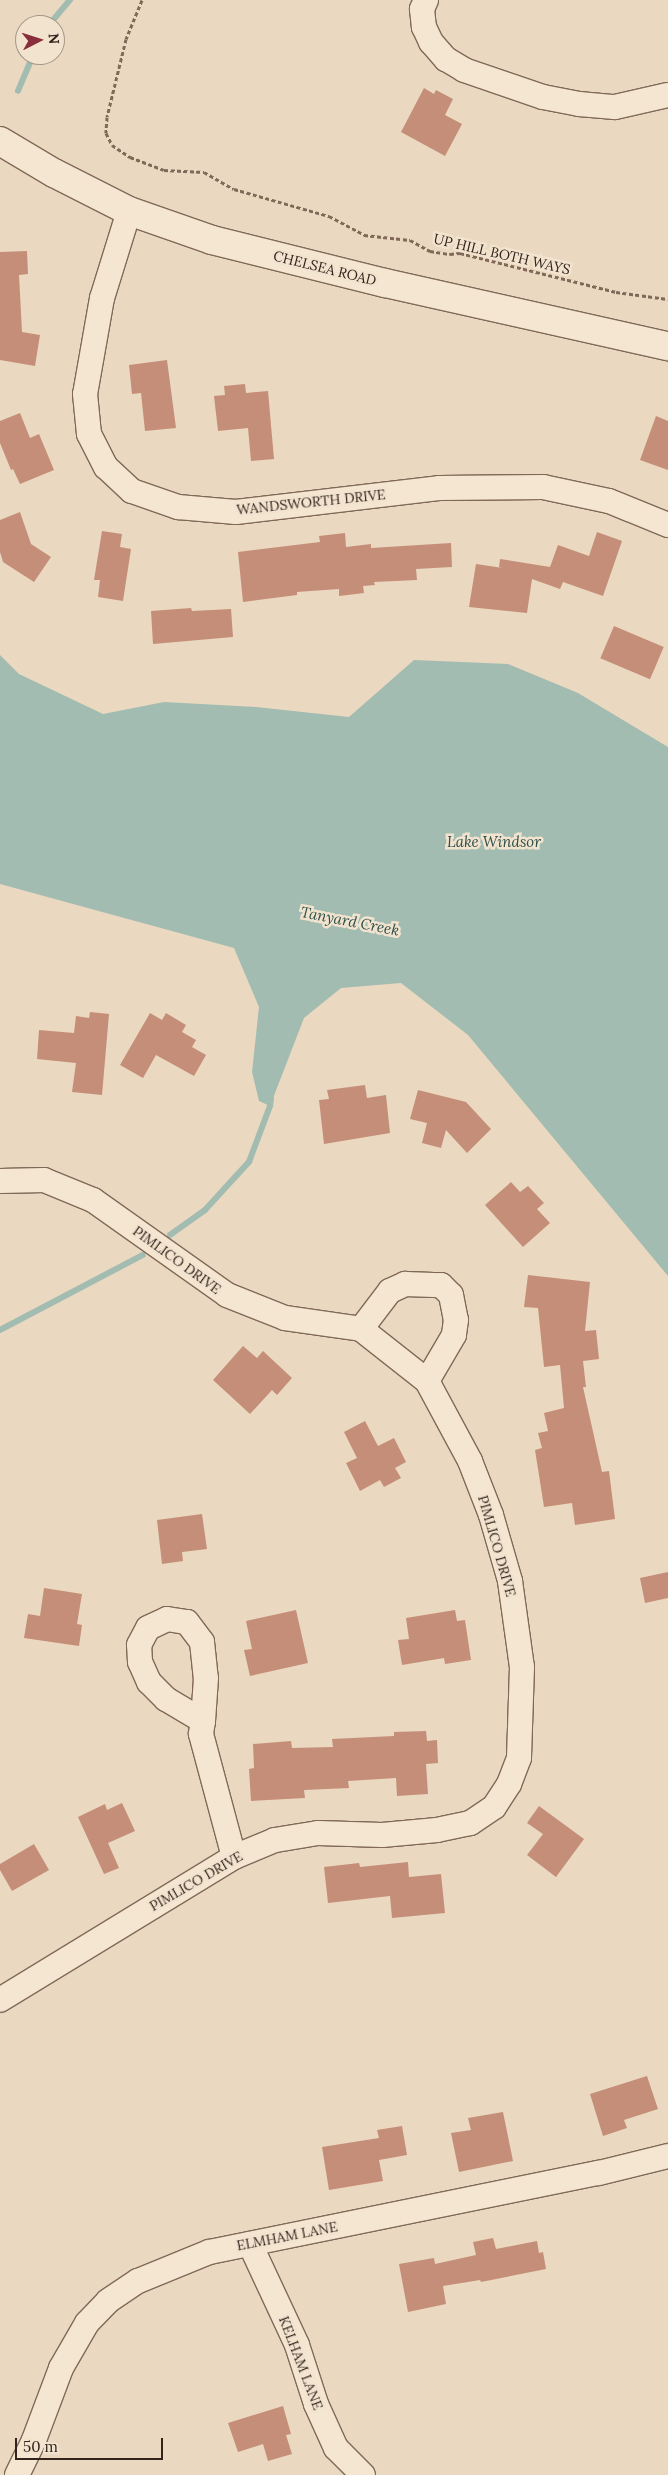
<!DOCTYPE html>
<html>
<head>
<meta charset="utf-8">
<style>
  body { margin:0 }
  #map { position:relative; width:668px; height:2475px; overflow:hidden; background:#ead8c0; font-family:Lora,serif }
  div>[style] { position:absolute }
  .water>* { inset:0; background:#a2bcb1 }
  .stream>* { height:5.5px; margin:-2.75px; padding:0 2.75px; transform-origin:2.75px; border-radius:2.75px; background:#a2bcb1 }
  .building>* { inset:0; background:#c58e78; transform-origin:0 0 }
  .path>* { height:3px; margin-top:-1.5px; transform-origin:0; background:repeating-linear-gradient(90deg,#816959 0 4px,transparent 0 6.5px) }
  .roads { filter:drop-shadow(1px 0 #816959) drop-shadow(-1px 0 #816959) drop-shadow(0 1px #816959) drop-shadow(0 -1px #816959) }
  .minor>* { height:24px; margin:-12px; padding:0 12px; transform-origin:12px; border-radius:12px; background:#f5e6d2 }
  .tertiary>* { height:28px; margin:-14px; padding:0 14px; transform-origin:14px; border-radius:14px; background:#f5e6d2 }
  span { translate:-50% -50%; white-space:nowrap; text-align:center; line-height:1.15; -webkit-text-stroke:5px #f2e3cf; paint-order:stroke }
  .street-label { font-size:14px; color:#32241d }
  .water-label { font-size:15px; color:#2d5049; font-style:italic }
  .north { position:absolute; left:15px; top:15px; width:50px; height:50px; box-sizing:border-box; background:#f2e3cf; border:1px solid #a59788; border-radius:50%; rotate:85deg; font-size:14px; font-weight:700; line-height:20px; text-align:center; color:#32241d }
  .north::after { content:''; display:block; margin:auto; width:18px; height:22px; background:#8b2e3b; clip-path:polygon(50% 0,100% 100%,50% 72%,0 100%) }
  .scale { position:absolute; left:15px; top:2438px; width:148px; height:22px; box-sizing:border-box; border:2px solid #32241d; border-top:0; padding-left:6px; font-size:15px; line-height:18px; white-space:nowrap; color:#32241d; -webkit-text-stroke:4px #f2e3cf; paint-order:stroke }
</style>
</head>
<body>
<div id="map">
  <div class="water">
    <div style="clip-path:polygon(0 655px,19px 674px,103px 714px,164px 702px,256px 707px,349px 717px,414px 660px,508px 664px,578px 693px,668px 747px,668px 1276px,468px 1035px,401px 983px,341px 988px,304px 1018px,270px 1106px,259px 1101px,252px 1072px,259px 1007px,234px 948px,0 884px)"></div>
  </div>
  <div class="stream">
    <div style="left:49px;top:25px;width:33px;rotate:-50deg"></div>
    <div style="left:18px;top:91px;width:39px;rotate:-67deg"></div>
    <div style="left:170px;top:1235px;width:43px;rotate:-35.5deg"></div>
    <div style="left:205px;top:1210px;width:65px;rotate:-47.5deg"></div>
    <div style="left:249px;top:1162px;width:60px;rotate:-69.4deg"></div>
    <div style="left:270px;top:1106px;width:7px;rotate:-82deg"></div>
    <div style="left:0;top:1330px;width:161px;rotate:-27.7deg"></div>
  </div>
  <div class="building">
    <div style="clip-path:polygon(424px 88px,434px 94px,436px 90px,453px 99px,445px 115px,462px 124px,445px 156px,401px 132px)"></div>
    <div style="clip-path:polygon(27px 251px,28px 274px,19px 275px,22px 332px,40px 335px,35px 366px,0 360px,0 252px)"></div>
    <div style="clip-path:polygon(167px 360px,176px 428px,145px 431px,141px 393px,132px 394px,129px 365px)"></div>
    <div style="clip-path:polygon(245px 384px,246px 393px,268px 391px,274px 459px,251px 461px,248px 428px,218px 431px,214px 396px,225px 395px,224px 386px)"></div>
    <div style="clip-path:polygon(20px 413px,30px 438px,39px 434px,54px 470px,20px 484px,13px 469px,11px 470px,0 443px,0 421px)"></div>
    <div style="clip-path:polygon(656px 416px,668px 421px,668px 470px,640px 460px)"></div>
    <div style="clip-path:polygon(20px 512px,31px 544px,51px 557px,34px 582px,3px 562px,0 552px,0 520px)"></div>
    <div style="clip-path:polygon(102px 531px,122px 534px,120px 547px,131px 549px,123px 601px,98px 597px,100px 580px,94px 580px)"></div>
    <div style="clip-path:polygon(597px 532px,622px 541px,603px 596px,563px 582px,560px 589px,532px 579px,527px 613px,469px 607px,476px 564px,503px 568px,499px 567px,500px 559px,550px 567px,558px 545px,589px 556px)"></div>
    <div style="clip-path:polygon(345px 533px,346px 547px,371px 544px,371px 548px,451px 543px,452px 567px,416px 569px,417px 580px,374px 582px,375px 585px,363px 586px,364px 593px,339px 596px,339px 589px,297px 592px,297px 595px,243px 602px,238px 552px,320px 542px,319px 536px)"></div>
    <div style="clip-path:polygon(191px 608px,192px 611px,231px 609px,233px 637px,153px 644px,151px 611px)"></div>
    <div style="left:614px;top:626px;width:54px;height:35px;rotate:23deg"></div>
    <div style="clip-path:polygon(90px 1012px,109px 1014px,102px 1095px,72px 1092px,76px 1063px,37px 1059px,39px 1030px,74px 1033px,76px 1016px,89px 1018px)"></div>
    <div style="clip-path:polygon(150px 1013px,162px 1020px,166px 1013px,186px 1025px,182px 1032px,196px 1040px,192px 1047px,206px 1055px,194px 1076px,156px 1055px,143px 1078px,120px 1065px)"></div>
    <div style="clip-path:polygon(365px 1085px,367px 1098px,386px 1095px,390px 1133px,324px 1144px,319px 1100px,329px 1099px,327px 1090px)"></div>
    <div style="clip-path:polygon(418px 1090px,466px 1102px,491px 1129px,467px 1153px,446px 1130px,441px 1148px,422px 1143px,427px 1123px,410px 1119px)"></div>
    <div style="clip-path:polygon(511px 1182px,520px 1192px,528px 1186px,544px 1203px,537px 1209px,550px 1223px,523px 1247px,485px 1205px)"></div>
    <div style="clip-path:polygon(528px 1275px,590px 1282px,585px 1331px,596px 1330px,599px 1359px,583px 1361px,586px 1387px,583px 1387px,602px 1472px,609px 1471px,615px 1519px,575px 1525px,572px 1503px,544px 1507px,535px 1450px,542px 1448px,538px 1433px,548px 1431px,544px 1413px,564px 1408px,560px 1365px,544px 1367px,538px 1308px,524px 1307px)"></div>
    <div style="clip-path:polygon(243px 1346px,257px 1358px,263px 1351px,292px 1378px,277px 1395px,272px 1390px,250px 1414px,213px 1380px)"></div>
    <div style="clip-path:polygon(365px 1421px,378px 1446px,394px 1438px,406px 1462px,395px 1468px,401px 1478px,384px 1487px,380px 1480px,360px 1491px,346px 1463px,357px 1458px,344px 1432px)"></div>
    <div style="clip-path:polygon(202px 1514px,207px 1549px,182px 1552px,183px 1561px,162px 1564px,157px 1520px)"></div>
    <div style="clip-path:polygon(668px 1572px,668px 1598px,645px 1603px,640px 1578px)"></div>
    <div style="clip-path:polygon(44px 1588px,82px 1594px,77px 1624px,82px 1625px,79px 1646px,24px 1638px,28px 1614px,40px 1616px)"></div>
    <div style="clip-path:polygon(296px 1610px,308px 1663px,250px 1676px,244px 1650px,252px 1649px,246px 1621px)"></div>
    <div style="clip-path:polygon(455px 1610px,457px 1621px,465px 1620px,471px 1660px,445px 1664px,444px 1658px,402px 1665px,398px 1640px,409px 1639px,406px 1618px)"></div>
    <div style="clip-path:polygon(426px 1731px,427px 1741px,437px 1740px,438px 1763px,426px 1764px,428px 1794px,397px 1796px,396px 1778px,348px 1781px,349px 1788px,304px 1790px,305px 1798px,251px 1801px,249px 1769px,254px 1768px,253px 1744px,291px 1741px,292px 1748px,333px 1747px,332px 1739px,394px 1736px,394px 1732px)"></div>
    <div style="clip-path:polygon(122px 1803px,135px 1831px,108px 1843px,119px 1868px,104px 1874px,78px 1817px,105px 1804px,107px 1810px)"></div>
    <div style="clip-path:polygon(539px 1806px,584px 1839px,556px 1877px,527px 1855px,543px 1834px,527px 1823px)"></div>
    <div style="clip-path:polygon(34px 1844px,49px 1870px,12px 1891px,0 1870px,0 1864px)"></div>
    <div style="clip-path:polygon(408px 1862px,409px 1877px,441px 1874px,445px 1913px,392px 1918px,390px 1896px,328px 1903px,324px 1867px,359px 1863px,360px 1867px)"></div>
    <div style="clip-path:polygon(647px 2076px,658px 2109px,624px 2120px,627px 2128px,603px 2136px,590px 2094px)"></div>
    <div style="clip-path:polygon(503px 2112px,513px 2161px,459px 2172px,451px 2133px,471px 2130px,468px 2118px)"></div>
    <div style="clip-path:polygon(402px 2126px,407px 2155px,379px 2160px,383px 2181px,329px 2190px,322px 2147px,379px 2138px,377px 2130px)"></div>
    <div style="clip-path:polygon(493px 2238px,496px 2249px,537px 2241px,539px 2253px,543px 2252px,546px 2269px,481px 2282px,480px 2280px,443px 2286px,446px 2304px,408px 2312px,399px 2264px,434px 2258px,435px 2264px,476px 2255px,473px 2242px)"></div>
    <div style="clip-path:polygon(283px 2406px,291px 2434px,286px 2435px,292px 2454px,268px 2461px,263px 2444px,238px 2452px,228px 2423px)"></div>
  </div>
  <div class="path">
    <div style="left:142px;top:0;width:42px;rotate:112.3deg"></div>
    <div style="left:126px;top:39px;width:80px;rotate:103.7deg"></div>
    <div style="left:107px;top:117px;width:16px;rotate:94deg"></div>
    <div style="left:106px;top:133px;width:13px;rotate:63deg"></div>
    <div style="left:112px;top:145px;width:22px;rotate:34deg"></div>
    <div style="left:130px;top:157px;width:36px;rotate:21deg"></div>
    <div style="left:164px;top:170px;width:40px;rotate:2.9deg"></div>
    <div style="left:204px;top:172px;width:34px;rotate:30deg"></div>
    <div style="left:234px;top:189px;width:99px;rotate:15.9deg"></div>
    <div style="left:329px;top:216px;width:40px;rotate:28deg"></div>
    <div style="left:364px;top:235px;width:46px;rotate:6.2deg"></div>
    <div style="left:410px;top:240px;width:23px;rotate:29deg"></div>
    <div style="left:430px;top:251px;width:20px;rotate:9deg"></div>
    <div style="left:450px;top:254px;width:10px;rotate:-6deg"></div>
    <div style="left:460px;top:253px;width:161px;rotate:14deg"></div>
    <div style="left:616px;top:292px;width:52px;rotate:7.7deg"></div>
  </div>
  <div class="roads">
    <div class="minor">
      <div style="left:426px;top:0;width:10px;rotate:114deg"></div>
      <div style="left:422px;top:9px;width:18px;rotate:84deg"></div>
      <div style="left:424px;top:27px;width:17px;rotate:65deg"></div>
      <div style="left:431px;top:42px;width:23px;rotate:49deg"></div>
      <div style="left:446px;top:59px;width:21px;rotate:31deg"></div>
      <div style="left:464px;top:70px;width:83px;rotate:18.9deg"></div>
      <div style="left:543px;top:97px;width:37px;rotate:11deg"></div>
      <div style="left:579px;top:104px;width:36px;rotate:5deg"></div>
      <div style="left:615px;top:107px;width:54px;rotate:-12.8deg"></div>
      <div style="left:129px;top:211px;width:91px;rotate:107.2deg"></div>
      <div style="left:102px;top:298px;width:97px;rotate:100deg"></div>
      <div style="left:85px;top:394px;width:40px;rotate:84.3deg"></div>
      <div style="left:89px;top:434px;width:37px;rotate:63deg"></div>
      <div style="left:106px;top:467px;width:35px;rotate:43deg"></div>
      <div style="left:132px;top:491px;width:49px;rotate:19.2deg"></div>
      <div style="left:178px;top:507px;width:58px;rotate:4.9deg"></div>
      <div style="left:236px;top:512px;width:204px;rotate:-6.7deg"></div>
      <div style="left:439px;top:488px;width:104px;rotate:-0.6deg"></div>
      <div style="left:543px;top:487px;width:67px;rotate:12deg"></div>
      <div style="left:609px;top:501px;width:64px;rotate:22.1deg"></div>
      <div style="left:0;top:1181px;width:44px;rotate:-1.3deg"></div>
      <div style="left:44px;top:1180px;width:53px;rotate:22.2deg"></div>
      <div style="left:93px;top:1200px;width:164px;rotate:35.3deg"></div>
      <div style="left:227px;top:1295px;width:62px;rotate:21.6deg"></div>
      <div style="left:285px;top:1318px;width:77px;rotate:8.2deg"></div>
      <div style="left:361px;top:1329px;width:84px;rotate:38.2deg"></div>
      <div style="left:427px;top:1381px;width:91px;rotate:61.7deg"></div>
      <div style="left:470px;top:1461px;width:58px;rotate:68.7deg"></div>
      <div style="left:491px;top:1515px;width:69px;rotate:73.9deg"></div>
      <div style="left:510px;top:1581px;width:87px;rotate:82.1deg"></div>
      <div style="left:522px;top:1667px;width:91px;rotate:91.9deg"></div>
      <div style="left:519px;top:1758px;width:28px;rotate:111deg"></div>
      <div style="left:509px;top:1784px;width:27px;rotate:123deg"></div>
      <div style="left:494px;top:1807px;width:29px;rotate:146deg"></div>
      <div style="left:470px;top:1823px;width:34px;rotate:168deg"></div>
      <div style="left:437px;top:1830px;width:55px;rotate:174.8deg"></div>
      <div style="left:382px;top:1835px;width:64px;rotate:-178.2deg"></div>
      <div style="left:318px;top:1833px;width:44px;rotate:170.8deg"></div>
      <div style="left:275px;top:1840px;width:44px;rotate:157.5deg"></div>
      <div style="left:234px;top:1857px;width:274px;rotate:148.6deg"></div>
      <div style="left:361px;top:1329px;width:48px;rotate:-52.7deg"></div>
      <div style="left:390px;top:1291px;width:17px;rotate:-25deg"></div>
      <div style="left:405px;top:1284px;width:36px;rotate:2deg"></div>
      <div style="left:441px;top:1285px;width:14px;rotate:45deg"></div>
      <div style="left:451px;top:1295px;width:25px;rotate:79deg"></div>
      <div style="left:456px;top:1320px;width:15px;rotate:98deg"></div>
      <div style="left:454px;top:1335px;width:53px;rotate:120.4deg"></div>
      <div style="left:203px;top:1721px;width:43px;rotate:-149.3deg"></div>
      <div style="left:166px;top:1699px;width:24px;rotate:-135deg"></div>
      <div style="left:149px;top:1682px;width:22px;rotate:-114deg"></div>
      <div style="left:140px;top:1662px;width:17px;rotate:-93deg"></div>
      <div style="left:139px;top:1645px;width:19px;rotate:-62deg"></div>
      <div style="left:148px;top:1628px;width:21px;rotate:-25deg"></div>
      <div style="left:167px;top:1619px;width:20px;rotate:9deg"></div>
      <div style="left:187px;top:1622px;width:25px;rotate:53deg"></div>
      <div style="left:202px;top:1642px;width:36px;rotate:84deg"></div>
      <div style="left:206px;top:1678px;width:43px;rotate:94deg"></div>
      <div style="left:203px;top:1721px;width:13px;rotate:99deg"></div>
      <div style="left:201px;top:1734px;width:127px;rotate:75deg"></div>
      <div style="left:250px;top:2244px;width:111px;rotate:65deg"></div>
      <div style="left:297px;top:2345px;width:62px;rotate:72.1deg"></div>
      <div style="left:316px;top:2404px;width:48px;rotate:65.6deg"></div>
      <div style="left:336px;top:2448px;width:38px;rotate:45deg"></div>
      <div style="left:17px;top:2475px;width:39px;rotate:-64deg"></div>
      <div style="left:34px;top:2440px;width:77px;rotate:-69.4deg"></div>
      <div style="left:61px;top:2368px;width:52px;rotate:-60deg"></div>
      <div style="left:87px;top:2323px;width:30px;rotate:-46deg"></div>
      <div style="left:108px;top:2301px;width:36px;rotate:-34deg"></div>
      <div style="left:138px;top:2281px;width:77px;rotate:-22.2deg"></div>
      <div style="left:209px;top:2252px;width:398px;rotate:-11.5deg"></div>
      <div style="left:599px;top:2173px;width:71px;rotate:-13.8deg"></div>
    </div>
    <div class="tertiary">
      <div style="left:0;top:141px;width:63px;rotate:30.7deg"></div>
      <div style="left:54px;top:173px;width:84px;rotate:26.9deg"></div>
      <div style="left:129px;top:211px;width:88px;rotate:19.3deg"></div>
      <div style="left:212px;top:240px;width:178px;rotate:14deg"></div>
      <div style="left:385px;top:283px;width:290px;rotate:12.6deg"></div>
    </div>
  </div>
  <div class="street-label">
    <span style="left:502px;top:254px;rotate:13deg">UP HILL BOTH WAYS</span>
    <span style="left:325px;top:268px;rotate:14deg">CHELSEA ROAD</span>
    <span style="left:311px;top:502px;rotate:-6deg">WANDSWORTH DRIVE</span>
    <span style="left:177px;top:1260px;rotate:36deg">PIMLICO DRIVE</span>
    <span style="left:497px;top:1546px;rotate:74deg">PIMLICO DRIVE</span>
    <span style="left:196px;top:1881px;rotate:-30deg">PIMLICO DRIVE</span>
    <span style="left:287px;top:2236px;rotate:-11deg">ELMHAM LANE</span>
    <span style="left:301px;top:2363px;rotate:69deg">KELHAM LANE</span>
  </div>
  <div class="water-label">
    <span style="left:494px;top:842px">Lake Windsor</span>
    <span style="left:350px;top:921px;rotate:11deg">Tanyard Creek</span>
  </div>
  <div class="north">N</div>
  <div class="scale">50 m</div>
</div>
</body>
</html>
